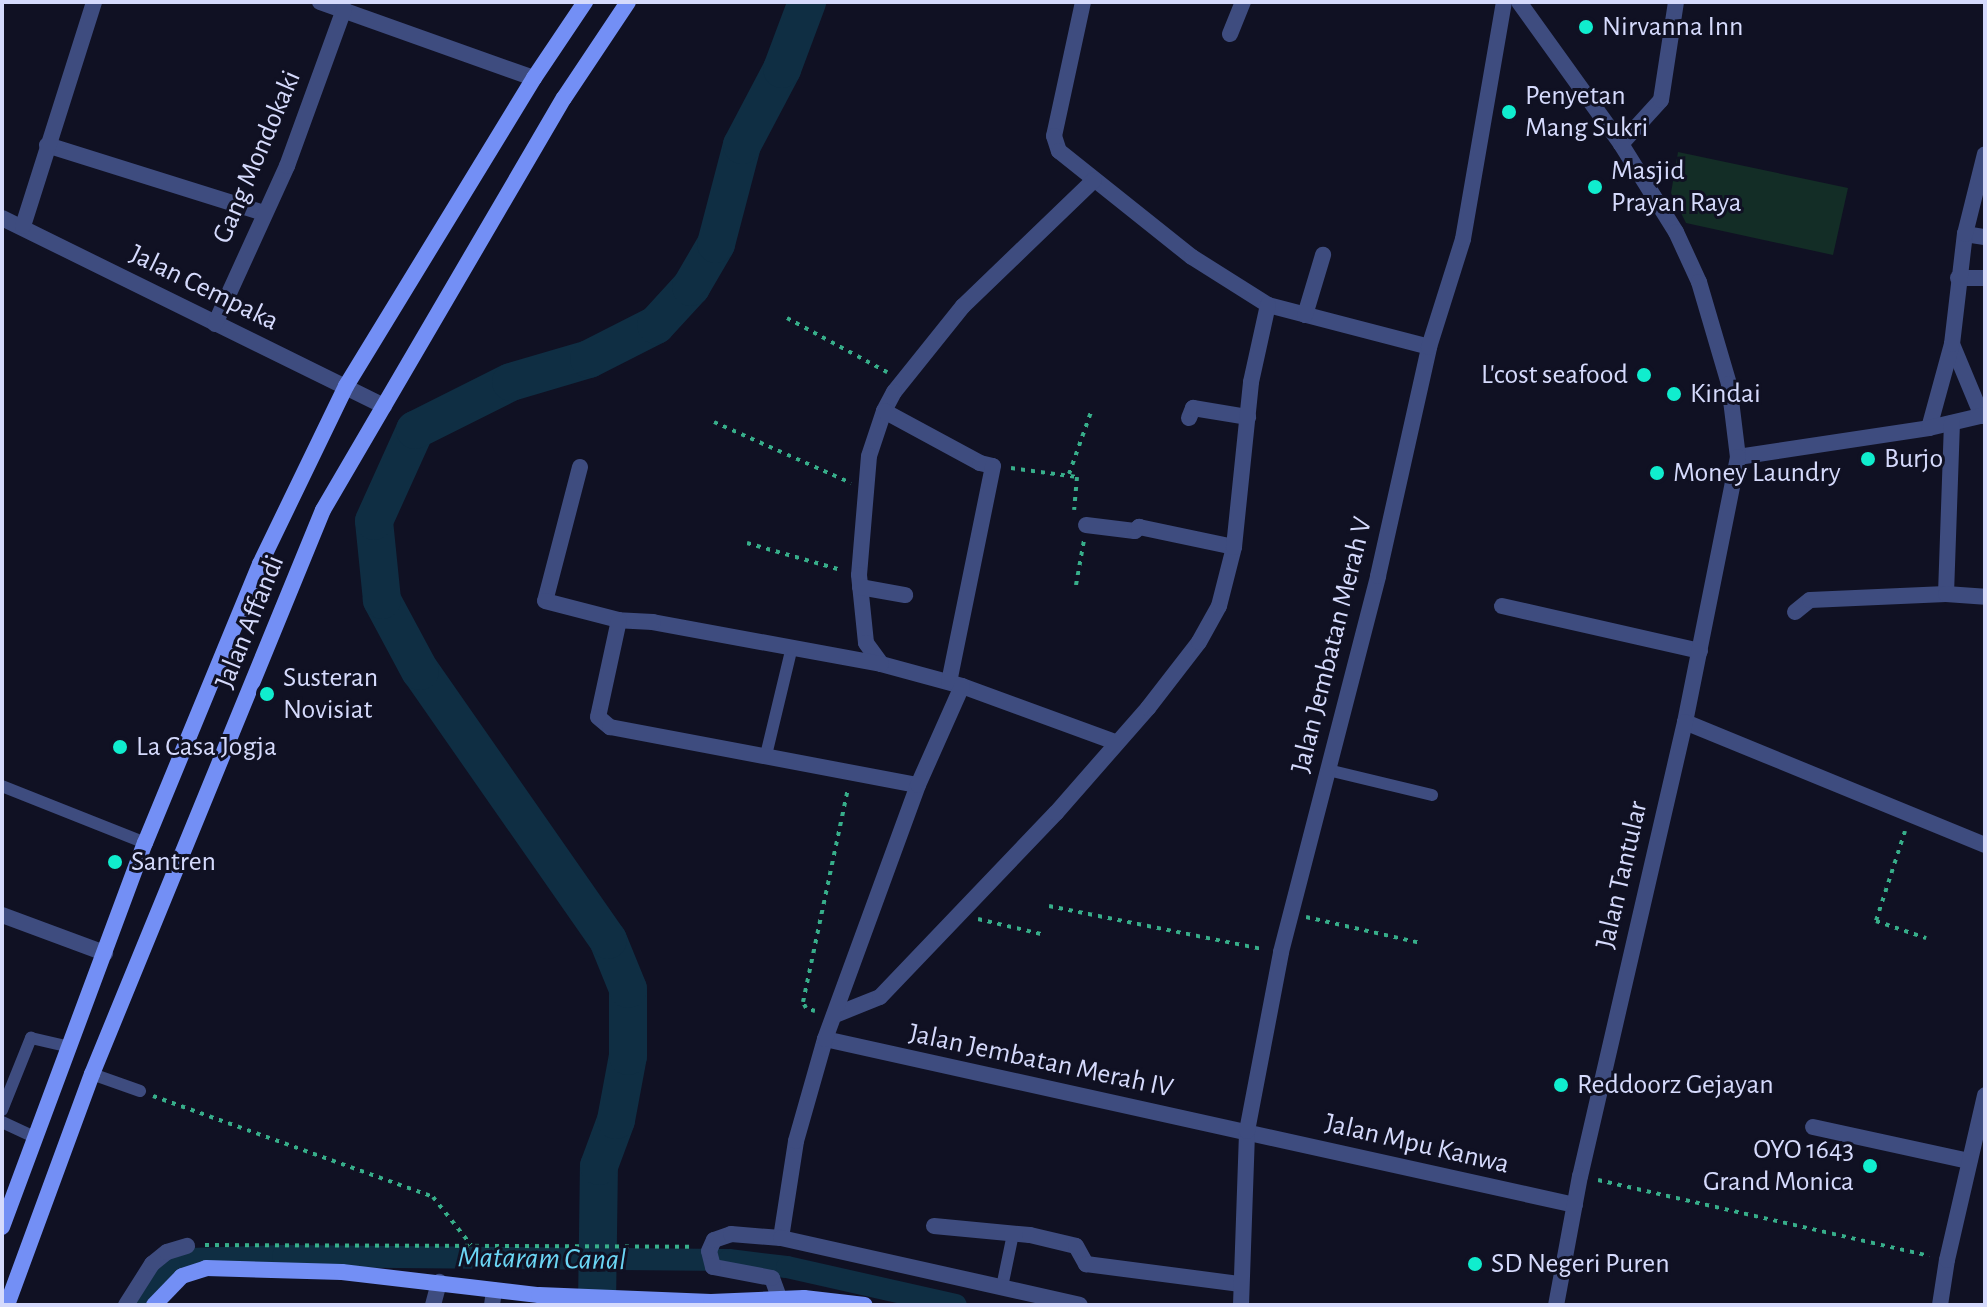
<!DOCTYPE html>
<html>
<head>
<meta charset="utf-8">
<style>
  body { margin:0 }
  #map { position:relative; width:1987px; height:1307px; overflow:hidden; background:#101123; font-family:"Alegreya Sans",sans-serif }
  div>[style] { position:absolute }
  .green>* { inset:0; background:#132d26 }
  .canal>* { height:22px; margin:-11px; padding:0 11px; transform-origin:11px; border-radius:11px; background:#0f2e43 }
  .river>* { height:38px; margin:-19px; padding:0 19px; transform-origin:19px; border-radius:19px; background:#0f2e43 }
  .path>* { height:4px; margin-top:-2px; transform-origin:0; background:repeating-linear-gradient(90deg,#37ae8a 0 4px,transparent 0 10px) }
  .service>* { height:12px; margin:-6px; padding:0 6px; transform-origin:6px; border-radius:6px; background:#3e4c7f }
  .minor>* { height:16px; margin:-8px; padding:0 8px; transform-origin:8px; border-radius:8px; background:#3e4c7f }
  .tertiary>* { height:16px; margin:-8px; padding:0 8px; transform-origin:8px; border-radius:8px; background:#3e4c7f }
  .secondary>* { height:16px; margin:-8px; padding:0 8px; transform-origin:8px; border-radius:8px; background:#738ff5 }
  .dots>* { width:22px; height:22px; translate:-50% -50%; box-sizing:border-box; border:4px solid #101123; border-radius:50% }
  span { translate:-50% -50%; white-space:nowrap; text-align:center; line-height:1.15; -webkit-text-stroke:6px #101123; paint-order:stroke }
  .poi-label { font-size:28px; color:#d5dafc }
  .left { translate:0 -50%; text-align:left }
  .right { translate:-100% -50%; text-align:right }
  .street-label { font-size:28px; color:#d5dafc }
  .water-label { font-size:30px; color:#6bd6f5; font-style:italic }
  .frame { position:absolute; inset:0; border:4px solid #d5dafc; pointer-events:none }
</style>
</head>
<body>
<div id="map">
  <div class="green">
    <div style="clip-path:polygon(1678px 152px,1848px 188px,1833px 255px,1686px 223px,1671px 193px)"></div>
  </div>
  <div class="canal">
    <div style="left:145px;top:1305px;width:27px;rotate:-66deg"></div>
    <div style="left:156px;top:1280px;width:40px;rotate:-32deg"></div>
    <div style="left:190px;top:1259px;width:93px;rotate:-1.8deg"></div>
    <div style="left:283px;top:1256px;width:446px;rotate:0.5deg"></div>
    <div style="left:729px;top:1260px;width:58px;rotate:6.9deg"></div>
    <div style="left:787px;top:1267px;width:173px;rotate:12.7deg"></div>
  </div>
  <div class="river">
    <div style="left:597px;top:1305px;width:139px;rotate:-89.2deg"></div>
    <div style="left:599px;top:1166px;width:49px;rotate:-69.7deg"></div>
    <div style="left:616px;top:1120px;width:65px;rotate:-79.4deg"></div>
    <div style="left:628px;top:1056px;width:67px;rotate:-90deg"></div>
    <div style="left:628px;top:989px;width:53px;rotate:-112.2deg"></div>
    <div style="left:608px;top:940px;width:328px;rotate:-124.9deg"></div>
    <div style="left:420px;top:671px;width:81px;rotate:-118.2deg"></div>
    <div style="left:382px;top:600px;width:79px;rotate:-95.8deg"></div>
    <div style="left:374px;top:521px;width:100px;rotate:-65.7deg"></div>
    <div style="left:415px;top:430px;width:107px;rotate:-26.6deg"></div>
    <div style="left:511px;top:382px;width:81px;rotate:-16.4deg"></div>
    <div style="left:589px;top:359px;width:75px;rotate:-26.9deg"></div>
    <div style="left:656px;top:325px;width:52px;rotate:-47.4deg"></div>
    <div style="left:691px;top:287px;width:50px;rotate:-59.8deg"></div>
    <div style="left:716px;top:244px;width:102px;rotate:-75.3deg"></div>
    <div style="left:742px;top:145px;width:86px;rotate:-62.2deg"></div>
    <div style="left:782px;top:69px;width:72px;rotate:-69.5deg"></div>
  </div>
  <div class="path">
    <div style="left:787px;top:318px;width:114px;rotate:28.4deg"></div>
    <div style="left:714px;top:422px;width:150px;rotate:24deg"></div>
    <div style="left:1011px;top:468px;width:67px;rotate:7.8deg"></div>
    <div style="left:1077px;top:477px;width:33px;rotate:95deg"></div>
    <div style="left:1069px;top:474px;width:69px;rotate:-70.5deg"></div>
    <div style="left:747px;top:543px;width:98px;rotate:16deg"></div>
    <div style="left:1076px;top:585px;width:46px;rotate:-79.9deg"></div>
    <div style="left:1905px;top:831px;width:95px;rotate:107.9deg"></div>
    <div style="left:1876px;top:921px;width:53px;rotate:18.8deg"></div>
    <div style="left:1049px;top:906px;width:218px;rotate:11.4deg"></div>
    <div style="left:1306px;top:917px;width:117px;rotate:12.8deg"></div>
    <div style="left:978px;top:919px;width:69px;rotate:13.4deg"></div>
    <div style="left:815px;top:1011px;width:9px;rotate:-162deg"></div>
    <div style="left:806px;top:1008px;width:7px;rotate:-117deg"></div>
    <div style="left:803px;top:1002px;width:219px;rotate:-78.1deg"></div>
    <div style="left:153px;top:1096px;width:298px;rotate:19.8deg"></div>
    <div style="left:433px;top:1197px;width:61px;rotate:51.6deg"></div>
    <div style="left:1598px;top:1180px;width:340px;rotate:12.9deg"></div>
    <div style="left:205px;top:1245px;width:487px;rotate:0.2deg"></div>
  </div>
  <div class="service">
    <div style="left:766px;top:755px;width:111px;rotate:-76.5deg"></div>
    <div style="left:1328px;top:770px;width:107px;rotate:13.5deg"></div>
    <div style="left:2px;top:786px;width:154px;rotate:21.7deg"></div>
    <div style="left:92px;top:1074px;width:51px;rotate:19.5deg"></div>
    <div style="left:2px;top:1110px;width:78px;rotate:-68.1deg"></div>
    <div style="left:31px;top:1038px;width:39px;rotate:13deg"></div>
    <div style="left:2px;top:1122px;width:35px;rotate:25deg"></div>
    <div style="left:1002px;top:1287px;width:54px;rotate:-78.3deg"></div>
  </div>
  <div class="minor">
    <div style="left:320px;top:2px;width:227px;rotate:19.6deg"></div>
    <div style="left:1083px;top:2px;width:137px;rotate:102.2deg"></div>
    <div style="left:1054px;top:136px;width:16px;rotate:72deg"></div>
    <div style="left:1059px;top:151px;width:170px;rotate:38.6deg"></div>
    <div style="left:1192px;top:257px;width:90px;rotate:32.3deg"></div>
    <div style="left:1268px;top:305px;width:166px;rotate:14.6deg"></div>
    <div style="left:1230px;top:34px;width:35px;rotate:-68deg"></div>
    <div style="left:1621px;top:144px;width:59px;rotate:-47.7deg"></div>
    <div style="left:1661px;top:100px;width:99px;rotate:-81.3deg"></div>
    <div style="left:47px;top:145px;width:227px;rotate:17.4deg"></div>
    <div style="left:1094px;top:180px;width:182px;rotate:136.1deg"></div>
    <div style="left:963px;top:306px;width:110px;rotate:128.7deg"></div>
    <div style="left:894px;top:392px;width:21px;rotate:118deg"></div>
    <div style="left:884px;top:411px;width:47px;rotate:108.4deg"></div>
    <div style="left:869px;top:456px;width:119px;rotate:94.8deg"></div>
    <div style="left:859px;top:575px;width:68px;rotate:84.1deg"></div>
    <div style="left:866px;top:643px;width:26px;rotate:54deg"></div>
    <div style="left:881px;top:664px;width:84px;rotate:15.2deg"></div>
    <div style="left:962px;top:686px;width:163px;rotate:20.1deg"></div>
    <div style="left:2px;top:218px;width:426px;rotate:26.2deg"></div>
    <div style="left:23px;top:226px;width:235px;rotate:-72.4deg"></div>
    <div style="left:1965px;top:234px;width:20px;rotate:9deg"></div>
    <div style="left:1958px;top:278px;width:27px"></div>
    <div style="left:1305px;top:315px;width:63px;rotate:-73.3deg"></div>
    <div style="left:215px;top:324px;width:174px;rotate:-65.5deg"></div>
    <div style="left:287px;top:166px;width:167px;rotate:-70deg"></div>
    <div style="left:1952px;top:344px;width:78px;rotate:67.4deg"></div>
    <div style="left:884px;top:411px;width:109px;rotate:28.4deg"></div>
    <div style="left:980px;top:463px;width:13px;rotate:13deg"></div>
    <div style="left:993px;top:466px;width:220px;rotate:101.5deg"></div>
    <div style="left:1189px;top:418px;width:11px;rotate:-68deg"></div>
    <div style="left:1193px;top:408px;width:56px;rotate:9.3deg"></div>
    <div style="left:1929px;top:428px;width:87px;rotate:-74.7deg"></div>
    <div style="left:1952px;top:344px;width:111px;rotate:-83.3deg"></div>
    <div style="left:1965px;top:234px;width:82px;rotate:-76deg"></div>
    <div style="left:1738px;top:457px;width:193px;rotate:-8.6deg"></div>
    <div style="left:1929px;top:428px;width:57px;rotate:-13.1deg"></div>
    <div style="left:580px;top:467px;width:138px;rotate:104.6deg"></div>
    <div style="left:545px;top:601px;width:76px;rotate:14.4deg"></div>
    <div style="left:1086px;top:525px;width:49px;rotate:7deg"></div>
    <div style="left:1135px;top:531px;width:6px;rotate:-45deg"></div>
    <div style="left:1139px;top:527px;width:97px;rotate:11.9deg"></div>
    <div style="left:860px;top:587px;width:46px;rotate:10.1deg"></div>
    <div style="left:1946px;top:594px;width:171px;rotate:-88deg"></div>
    <div style="left:1502px;top:606px;width:203px;rotate:12.8deg"></div>
    <div style="left:1795px;top:612px;width:19px;rotate:-39deg"></div>
    <div style="left:1810px;top:600px;width:136px;rotate:-2.5deg"></div>
    <div style="left:1946px;top:594px;width:39px;rotate:4deg"></div>
    <div style="left:881px;top:664px;width:232px;rotate:-169.6deg"></div>
    <div style="left:653px;top:622px;width:34px;rotate:-177deg"></div>
    <div style="left:619px;top:620px;width:99px;rotate:102.2deg"></div>
    <div style="left:598px;top:717px;width:16px;rotate:40deg"></div>
    <div style="left:610px;top:727px;width:313px;rotate:10.7deg"></div>
    <div style="left:1685px;top:722px;width:324px;rotate:22.3deg"></div>
    <div style="left:2px;top:915px;width:110px;rotate:20.3deg"></div>
    <div style="left:835px;top:1015px;width:48px;rotate:-21.8deg"></div>
    <div style="left:880px;top:997px;width:255px;rotate:-46.3deg"></div>
    <div style="left:1056px;top:813px;width:140px;rotate:-48.8deg"></div>
    <div style="left:1148px;top:708px;width:83px;rotate:-52.3deg"></div>
    <div style="left:1199px;top:642px;width:41px;rotate:-60.9deg"></div>
    <div style="left:1219px;top:606px;width:61px;rotate:-75.7deg"></div>
    <div style="left:1234px;top:547px;width:166px;rotate:-84.1deg"></div>
    <div style="left:1251px;top:382px;width:79px;rotate:-77.6deg"></div>
    <div style="left:825px;top:1039px;width:768px;rotate:12.48deg"></div>
    <div style="left:1813px;top:1127px;width:160px;rotate:12.3deg"></div>
    <div style="left:934px;top:1226px;width:96px;rotate:5.4deg"></div>
    <div style="left:1030px;top:1235px;width:47px;rotate:13.4deg"></div>
    <div style="left:1076px;top:1246px;width:21px;rotate:61deg"></div>
    <div style="left:1086px;top:1264px;width:156px;rotate:7.4deg"></div>
    <div style="left:781px;top:1238px;width:98px;rotate:-81.2deg"></div>
    <div style="left:796px;top:1141px;width:106px;rotate:-74.1deg"></div>
    <div style="left:825px;top:1039px;width:270px;rotate:-69.9deg"></div>
    <div style="left:918px;top:785px;width:108px;rotate:-66deg"></div>
    <div style="left:126px;top:1305px;width:49px;rotate:-57.6deg"></div>
    <div style="left:152px;top:1264px;width:19px;rotate:-39deg"></div>
    <div style="left:167px;top:1252px;width:21px;rotate:-17deg"></div>
    <div style="left:433px;top:1305px;width:24px;rotate:-75deg"></div>
    <div style="left:492px;top:1305px;width:15px;rotate:-82deg"></div>
    <div style="left:778px;top:1305px;width:5px;rotate:-68deg"></div>
    <div style="left:780px;top:1300px;width:23px;rotate:-110deg"></div>
    <div style="left:772px;top:1278px;width:60px;rotate:-169.4deg"></div>
    <div style="left:713px;top:1267px;width:16px;rotate:-104deg"></div>
    <div style="left:709px;top:1251px;width:12px;rotate:-66deg"></div>
    <div style="left:714px;top:1240px;width:18px;rotate:-19deg"></div>
    <div style="left:731px;top:1234px;width:50px;rotate:4.6deg"></div>
    <div style="left:781px;top:1238px;width:306px;rotate:12.6deg"></div>
    <div style="left:1241px;top:1305px;width:174px;rotate:-88deg"></div>
    <div style="left:1247px;top:1131px;width:182px;rotate:-79.2deg"></div>
    <div style="left:1281px;top:952px;width:388px;rotate:-75.5deg"></div>
    <div style="left:1378px;top:576px;width:235px;rotate:-77.4deg"></div>
    <div style="left:1429px;top:347px;width:113px;rotate:-72.5deg"></div>
    <div style="left:1463px;top:239px;width:241px;rotate:-80.2deg"></div>
    <div style="left:1940px;top:1305px;width:46px;rotate:-81.2deg"></div>
    <div style="left:1947px;top:1260px;width:169px;rotate:-77deg"></div>
  </div>
  <div class="tertiary">
    <div style="left:1519px;top:2px;width:175px;rotate:54.3deg"></div>
    <div style="left:1621px;top:144px;width:104px;rotate:58deg"></div>
    <div style="left:1676px;top:232px;width:55px;rotate:65.3deg"></div>
    <div style="left:1699px;top:282px;width:106px;rotate:73.6deg"></div>
    <div style="left:1729px;top:384px;width:74px;rotate:83deg"></div>
    <div style="left:1738px;top:457px;width:270px;rotate:101.3deg"></div>
    <div style="left:1685px;top:722px;width:466px;rotate:103deg"></div>
    <div style="left:1580px;top:1176px;width:131px;rotate:100.5deg"></div>
  </div>
  <div class="secondary">
    <div style="left:2px;top:1227px;width:410px;rotate:-69.6deg"></div>
    <div style="left:145px;top:843px;width:302px;rotate:-67.6deg"></div>
    <div style="left:260px;top:564px;width:198px;rotate:-64.2deg"></div>
    <div style="left:346px;top:386px;width:361px;rotate:-58.6deg"></div>
    <div style="left:534px;top:78px;width:92px;rotate:-56.1deg"></div>
    <div style="left:2px;top:1303px;width:5px;rotate:22deg"></div>
    <div style="left:7px;top:1305px;width:246px;rotate:-69.8deg"></div>
    <div style="left:92px;top:1074px;width:609px;rotate:-67.73deg"></div>
    <div style="left:323px;top:510px;width:477px;rotate:-59.7deg"></div>
    <div style="left:564px;top:98px;width:115px;rotate:-56.3deg"></div>
    <div style="left:154px;top:1305px;width:40px;rotate:-46deg"></div>
    <div style="left:182px;top:1276px;width:25px;rotate:-18deg"></div>
    <div style="left:206px;top:1268px;width:136px;rotate:1.7deg"></div>
    <div style="left:342px;top:1272px;width:198px;rotate:6.7deg"></div>
    <div style="left:539px;top:1295px;width:172px;rotate:2.3deg"></div>
    <div style="left:711px;top:1302px;width:93px;rotate:-2.5deg"></div>
    <div style="left:804px;top:1298px;width:61px;rotate:6.5deg"></div>
  </div>
  <div class="dots">
    <div style="left:1586px;top:27px;background:#10edce"></div>
    <div style="left:1509px;top:112px;background:#10edce"></div>
    <div style="left:1595px;top:187px;background:#10edce"></div>
    <div style="left:1644px;top:375px;background:#10edce"></div>
    <div style="left:1674px;top:394px;background:#10edce"></div>
    <div style="left:1868px;top:459px;background:#10edce"></div>
    <div style="left:1657px;top:473px;background:#10edce"></div>
    <div style="left:267px;top:694px;background:#10edce"></div>
    <div style="left:120px;top:747px;background:#10edce"></div>
    <div style="left:115px;top:862px;background:#10edce"></div>
    <div style="left:1561px;top:1085px;background:#10edce"></div>
    <div style="left:1870px;top:1166px;background:#10edce"></div>
    <div style="left:1475px;top:1264px;background:#10edce"></div>
  </div>
  <div class="poi-label">
    <span class="left" style="left:1602px;top:27px">Nirvanna Inn</span>
    <span class="left" style="left:1525px;top:112px">Penyetan<br>Mang Sukri</span>
    <span class="left" style="left:1611px;top:187px">Masjid<br>Prayan Raya</span>
    <span class="right" style="left:1628px;top:375px">L'cost seafood</span>
    <span class="left" style="left:1690px;top:394px">Kindai</span>
    <span class="left" style="left:1884px;top:459px">Burjo</span>
    <span class="left" style="left:1673px;top:473px">Money Laundry</span>
    <span class="left" style="left:283px;top:694px">Susteran<br>Novisiat</span>
    <span class="left" style="left:136px;top:747px">La Casa Jogja</span>
    <span class="left" style="left:131px;top:862px">Santren</span>
    <span class="left" style="left:1577px;top:1085px">Reddoorz Gejayan</span>
    <span class="right" style="left:1854px;top:1166px">OYO 1643<br>Grand Monica</span>
    <span class="left" style="left:1491px;top:1264px">SD Negeri Puren</span>
  </div>
  <div class="street-label">
    <span style="left:257px;top:157px;rotate:-67deg">Gang Mondokaki</span>
    <span style="left:204px;top:288px;rotate:26deg">Jalan Cempaka</span>
    <span style="left:250px;top:622px;rotate:-68deg">Jalan Affandi</span>
    <span style="left:1332px;top:645px;rotate:-76deg">Jalan Jembatan Merah V</span>
    <span style="left:1622px;top:875px;rotate:-77deg">Jalan Tantular</span>
    <span style="left:1041px;top:1061px;rotate:12deg">Jalan Jembatan Merah IV</span>
    <span style="left:1417px;top:1144px;rotate:13deg">Jalan Mpu Kanwa</span>
  </div>
  <div class="water-label">
    <span style="left:542px;top:1259px;rotate:1deg">Mataram Canal</span>
  </div>
  <div class="frame"></div>
</div>
</body>
</html>
